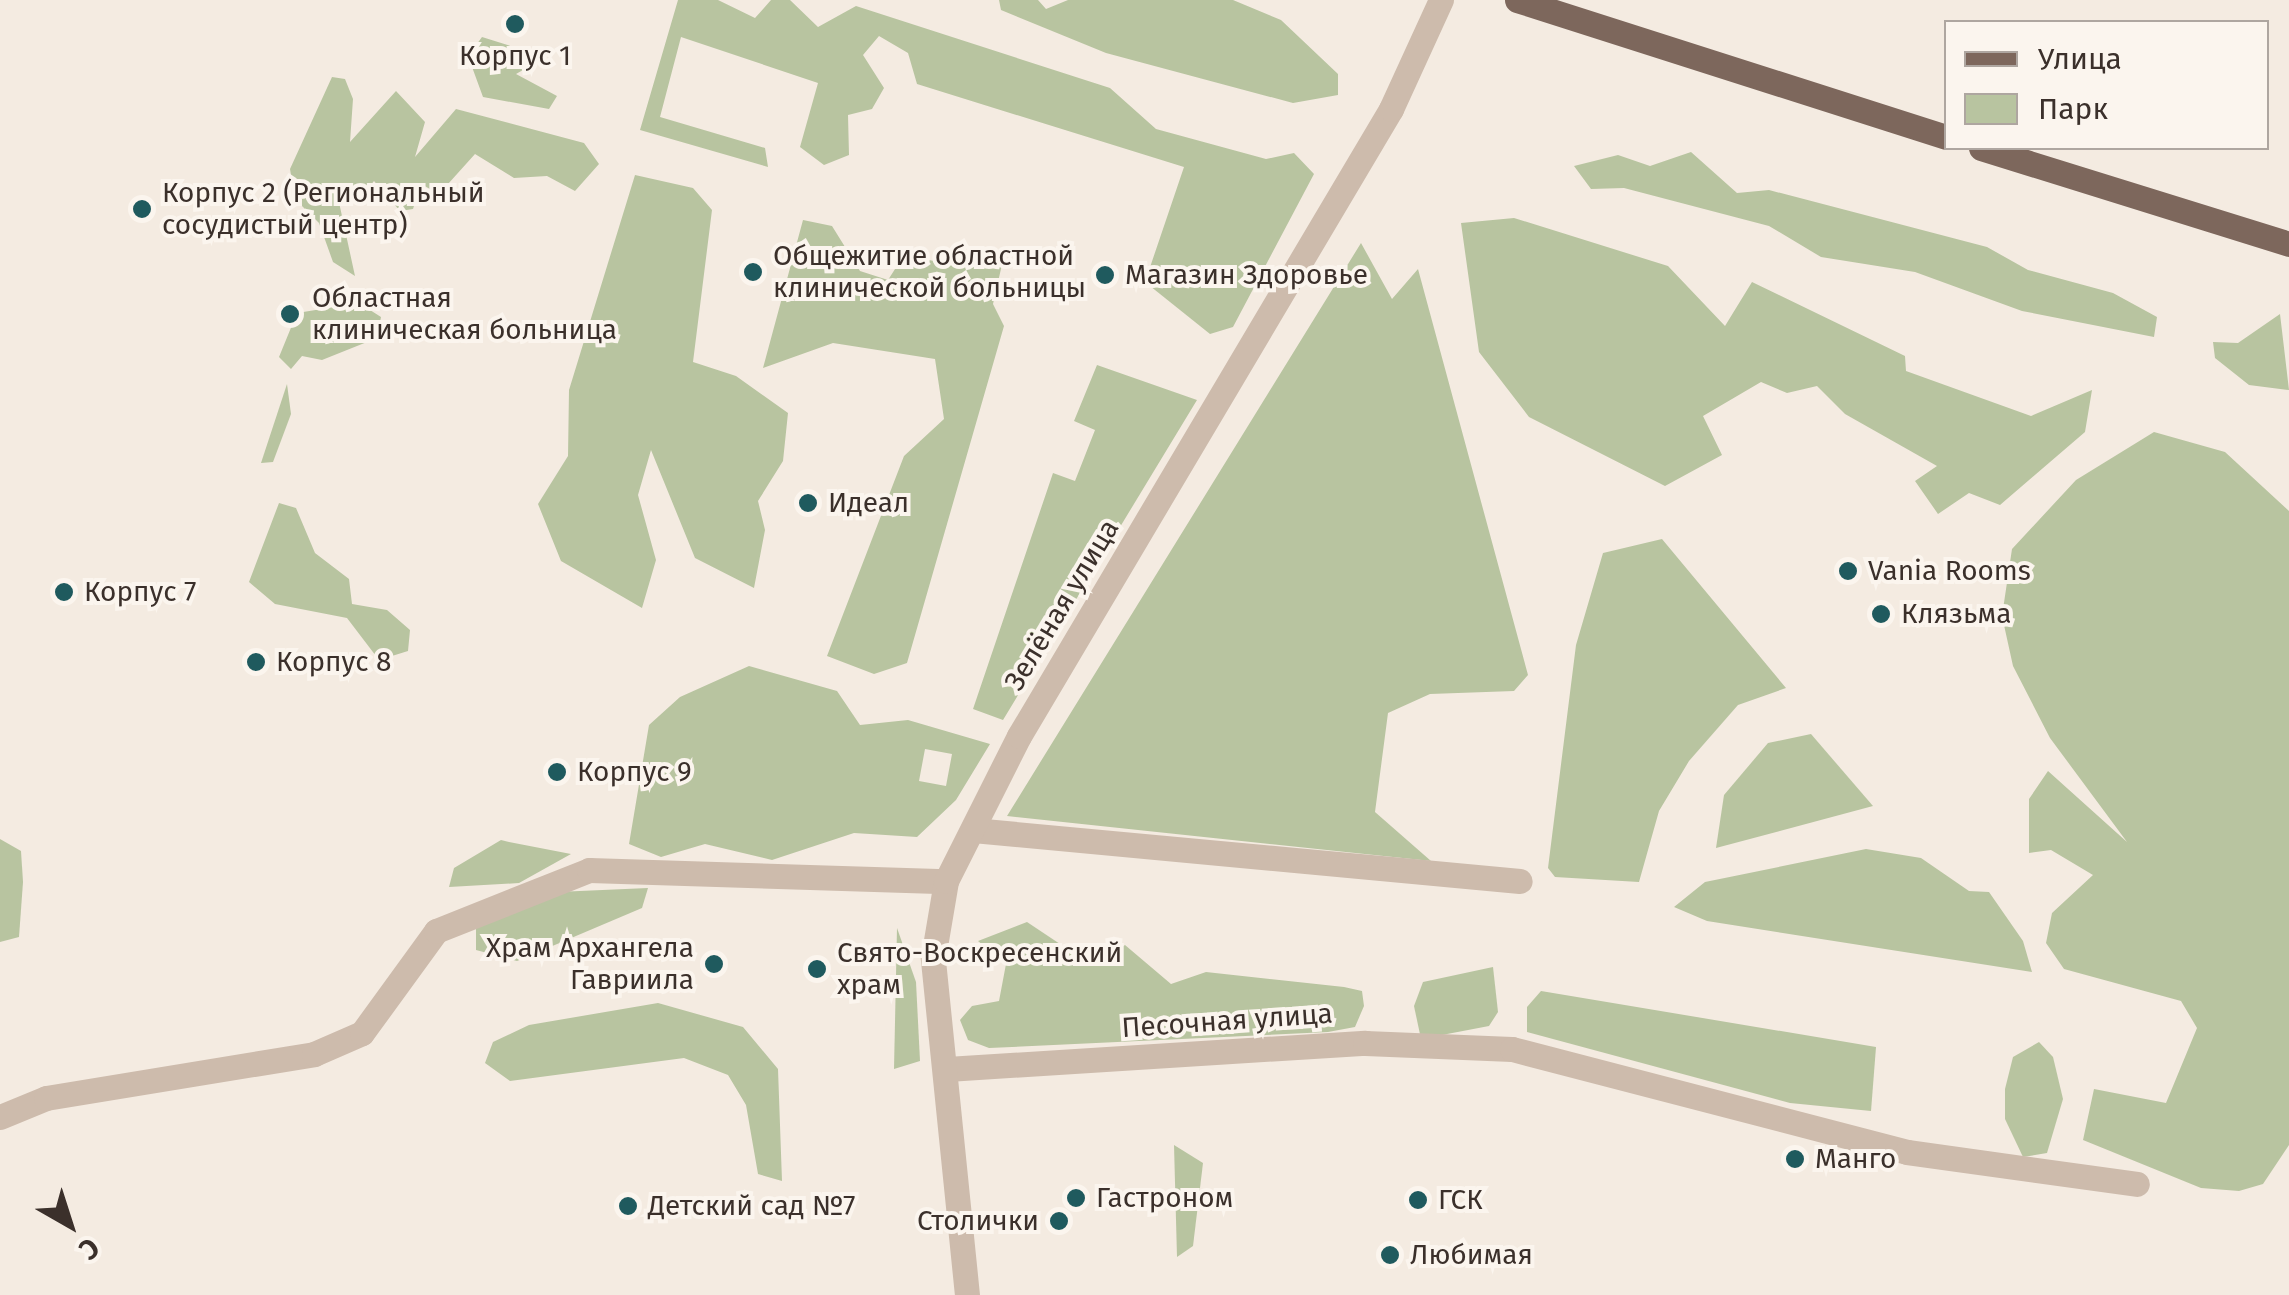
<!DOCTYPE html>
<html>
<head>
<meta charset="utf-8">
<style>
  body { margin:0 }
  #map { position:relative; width:2289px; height:1295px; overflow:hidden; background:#f4ebe1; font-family:"Fira Sans",sans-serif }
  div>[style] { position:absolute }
  .green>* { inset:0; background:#b8c4a0 }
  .minor>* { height:25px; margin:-12.5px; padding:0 12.5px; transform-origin:12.5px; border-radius:12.5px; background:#cdbbac }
  .tertiary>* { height:25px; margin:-12.5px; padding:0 12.5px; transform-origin:12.5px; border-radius:12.5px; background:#cdbbac }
  .primary>* { height:25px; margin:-12.5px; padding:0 12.5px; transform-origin:12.5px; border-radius:12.5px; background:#7d675c }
  .dots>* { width:28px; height:28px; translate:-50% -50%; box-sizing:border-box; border:5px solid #fbf5ee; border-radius:50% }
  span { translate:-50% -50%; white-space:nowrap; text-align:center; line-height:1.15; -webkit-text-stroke:8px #fbf5ee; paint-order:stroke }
  .poi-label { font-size:28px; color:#3b302b }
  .left { translate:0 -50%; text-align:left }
  .right { translate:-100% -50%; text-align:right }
  .street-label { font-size:28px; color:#3b302b }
  .legend { position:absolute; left:1944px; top:20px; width:325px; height:130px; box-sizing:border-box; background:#fbf5ee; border:2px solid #aea6a0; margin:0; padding:12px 18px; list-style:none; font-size:30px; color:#3b302b }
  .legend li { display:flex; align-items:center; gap:20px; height:50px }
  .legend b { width:50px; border:2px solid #aea6a0 }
  .north { position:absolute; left:20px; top:1175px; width:100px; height:100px; -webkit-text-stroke:8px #fbf5ee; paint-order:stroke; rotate:141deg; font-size:28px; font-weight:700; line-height:40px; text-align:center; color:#3b302b }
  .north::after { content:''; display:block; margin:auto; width:35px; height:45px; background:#3b302b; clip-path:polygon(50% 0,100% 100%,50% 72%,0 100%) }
</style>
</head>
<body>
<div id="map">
  <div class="green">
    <div style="clip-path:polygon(678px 0,718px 0,755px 18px,771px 0,790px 0,818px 27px,856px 6px,1110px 88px,1156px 129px,1266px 159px,1294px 153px,1314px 174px,1233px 327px,1210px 334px,1145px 282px,1184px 167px,917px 84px,908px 53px,879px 36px,863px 55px,884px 88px,872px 109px,848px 115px,849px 155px,824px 165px,800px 147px,818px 83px,681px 37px,660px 117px,765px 148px,768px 167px,640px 130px)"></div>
    <div style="clip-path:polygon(999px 0,1038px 0,1046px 9px,1068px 0,1233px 0,1281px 20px,1338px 74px,1338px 95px,1293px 103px,1106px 53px,1001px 10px)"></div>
    <div style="clip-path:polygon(482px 37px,530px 52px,535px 63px,516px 74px,557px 96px,549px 109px,483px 97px,468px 56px)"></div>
    <div style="clip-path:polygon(332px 77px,345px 79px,353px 99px,350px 142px,396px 91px,425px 122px,415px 157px,456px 109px,584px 143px,599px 164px,575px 191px,547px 176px,514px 178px,475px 154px,439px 194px,421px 184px,413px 209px,400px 211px,374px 181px,362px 196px,337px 193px,355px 276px,333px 262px,319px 223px,295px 199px,290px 169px)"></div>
    <div style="clip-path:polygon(1691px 152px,1737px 193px,1769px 190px,1987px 247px,2028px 270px,2113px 293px,2157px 317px,2154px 337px,2022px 311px,1915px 272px,1821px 257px,1769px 226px,1624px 188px,1591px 189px,1574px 166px,1618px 155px,1650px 166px)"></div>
    <div style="clip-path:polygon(635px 175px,693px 188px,712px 210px,693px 362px,736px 376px,788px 413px,783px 461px,758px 501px,765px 530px,754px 588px,695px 558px,651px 450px,638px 495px,656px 560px,642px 608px,561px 561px,538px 504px,568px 456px,569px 390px)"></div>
    <div style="clip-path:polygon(1514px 218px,1668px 266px,1725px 326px,1752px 282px,1905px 356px,1906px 371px,2031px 416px,2092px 390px,2085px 432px,2000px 505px,1969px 493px,1938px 514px,1915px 481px,1937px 466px,1845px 414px,1817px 386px,1787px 393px,1761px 382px,1703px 416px,1722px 455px,1665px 486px,1529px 417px,1479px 352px,1461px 223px)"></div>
    <div style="clip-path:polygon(803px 220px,832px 226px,860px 271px,888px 280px,904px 255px,954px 265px,958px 250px,1003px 260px,993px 304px,1004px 326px,907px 663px,874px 674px,827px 656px,904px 456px,944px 419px,935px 359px,833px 343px,763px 368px)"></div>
    <div style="clip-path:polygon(1361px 243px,1392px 299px,1418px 269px,1528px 675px,1514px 691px,1430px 694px,1388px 713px,1375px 812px,1431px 861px,1007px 816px)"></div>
    <div style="clip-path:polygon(359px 303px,381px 317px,377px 338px,322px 360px,302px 356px,291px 369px,279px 357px,297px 313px)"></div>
    <div style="clip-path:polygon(2280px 314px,2289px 390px,2249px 385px,2215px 358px,2213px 342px,2238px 343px)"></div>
    <div style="clip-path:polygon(1097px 365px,1197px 400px,1003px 720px,973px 709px,1053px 473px,1075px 481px,1095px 430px,1074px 421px)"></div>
    <div style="clip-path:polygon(287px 384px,291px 414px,273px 462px,261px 463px)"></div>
    <div style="clip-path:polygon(2154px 432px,2225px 452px,2289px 511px,2289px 1145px,2263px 1184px,2239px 1191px,2201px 1188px,2083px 1140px,2094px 1089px,2166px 1103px,2197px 1028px,2181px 1001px,2064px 969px,2046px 943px,2052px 913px,2093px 875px,2051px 850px,2029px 853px,2029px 799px,2048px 771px,2127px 842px,2050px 738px,2013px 666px,2002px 616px,2012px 549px,2076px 480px)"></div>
    <div style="clip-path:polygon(279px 503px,296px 508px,315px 553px,349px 579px,352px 604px,387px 610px,410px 630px,408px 651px,379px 660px,347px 618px,275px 604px,249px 582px)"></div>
    <div style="clip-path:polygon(1662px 539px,1786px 688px,1738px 705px,1689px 761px,1659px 811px,1639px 882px,1555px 877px,1548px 868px,1576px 645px,1603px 553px)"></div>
    <div style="clip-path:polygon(evenodd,749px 666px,837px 691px,860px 725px,908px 720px,990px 744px,956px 800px,917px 837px,854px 833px,772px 860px,705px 844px,661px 857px,629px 844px,649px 725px,680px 697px,749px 666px,925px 749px,952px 754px,946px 786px,919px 781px,925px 749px)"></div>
    <div style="clip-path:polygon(1811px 734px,1873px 806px,1716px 848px,1724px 795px,1768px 743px)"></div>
    <div style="clip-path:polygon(0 839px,21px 851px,23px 882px,19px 937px,0 942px)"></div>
    <div style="clip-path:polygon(501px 840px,509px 842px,571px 854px,519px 883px,449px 887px,454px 868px)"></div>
    <div style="clip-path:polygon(1866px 849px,1921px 858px,1969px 891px,1989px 892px,2023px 941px,2032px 972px,1707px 921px,1674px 907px,1705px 882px)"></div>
    <div style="clip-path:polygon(648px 888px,642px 908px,517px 961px,476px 950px,476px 920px,557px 892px)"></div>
    <div style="clip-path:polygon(1027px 922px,1093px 966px,1125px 945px,1171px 984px,1206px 972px,1344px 987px,1362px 991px,1364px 1006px,1355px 1027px,1328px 1032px,989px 1048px,968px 1040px,960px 1020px,972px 1006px,999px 1001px,1006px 964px,978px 941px)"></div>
    <div style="clip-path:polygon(897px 928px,916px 982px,920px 1061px,894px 1069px)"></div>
    <div style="clip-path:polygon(1493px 967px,1498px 1012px,1489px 1026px,1421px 1039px,1414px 1006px,1423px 982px)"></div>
    <div style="clip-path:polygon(1541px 991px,1876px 1047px,1871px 1111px,1790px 1103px,1527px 1032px,1527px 1007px)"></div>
    <div style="clip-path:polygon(658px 1003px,743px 1027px,778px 1069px,782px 1181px,758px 1174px,746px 1105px,728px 1075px,684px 1058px,510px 1081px,485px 1063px,493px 1042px,529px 1025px)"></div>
    <div style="clip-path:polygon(2039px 1042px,2053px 1057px,2063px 1099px,2047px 1153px,2023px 1157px,2005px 1119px,2005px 1089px,2013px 1057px)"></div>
    <div style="clip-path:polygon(1174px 1145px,1203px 1163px,1193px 1246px,1177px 1257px)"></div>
  </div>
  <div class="minor">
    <div style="left:973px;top:830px;width:549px;rotate:5.33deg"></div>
    <div style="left:947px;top:1069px;width:419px;rotate:-3.6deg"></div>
    <div style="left:1365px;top:1043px;width:147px;rotate:2.3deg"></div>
    <div style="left:1512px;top:1049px;width:408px;rotate:14.6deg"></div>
    <div style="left:1907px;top:1152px;width:232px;rotate:7.9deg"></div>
    <div style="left:0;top:1117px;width:50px;rotate:-22.4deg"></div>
    <div style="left:46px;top:1098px;width:272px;rotate:-9.3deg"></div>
    <div style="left:314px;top:1054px;width:52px;rotate:-23.6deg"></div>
    <div style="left:362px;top:1033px;width:126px;rotate:-54deg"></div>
    <div style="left:436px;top:931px;width:165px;rotate:-21.7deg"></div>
    <div style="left:589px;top:870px;width:357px;rotate:1.8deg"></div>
  </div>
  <div class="tertiary">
    <div style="left:967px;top:1295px;width:339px;rotate:-95.8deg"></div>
    <div style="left:933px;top:958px;width:78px;rotate:-80.4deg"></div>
    <div style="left:946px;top:881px;width:162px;rotate:-63.3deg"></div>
    <div style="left:1019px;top:736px;width:729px;rotate:-59.32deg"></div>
    <div style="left:1391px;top:109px;width:120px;rotate:-65.4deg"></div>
  </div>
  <div class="primary">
    <div style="left:1517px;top:0;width:450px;rotate:17.7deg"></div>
    <div style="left:1981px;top:148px;width:323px;rotate:17.3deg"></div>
  </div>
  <div class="dots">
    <div style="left:515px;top:24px;background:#1f5a5e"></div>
    <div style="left:142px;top:209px;background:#1f5a5e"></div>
    <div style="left:753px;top:272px;background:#1f5a5e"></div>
    <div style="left:1105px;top:275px;background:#1f5a5e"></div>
    <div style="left:290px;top:314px;background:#1f5a5e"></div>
    <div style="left:808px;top:503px;background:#1f5a5e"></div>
    <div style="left:1848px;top:571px;background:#1f5a5e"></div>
    <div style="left:64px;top:592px;background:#1f5a5e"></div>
    <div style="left:1881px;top:614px;background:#1f5a5e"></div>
    <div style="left:256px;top:662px;background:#1f5a5e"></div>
    <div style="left:557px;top:772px;background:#1f5a5e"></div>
    <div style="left:714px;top:964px;background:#1f5a5e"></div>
    <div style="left:817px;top:969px;background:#1f5a5e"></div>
    <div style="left:1795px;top:1159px;background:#1f5a5e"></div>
    <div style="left:1076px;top:1198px;background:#1f5a5e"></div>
    <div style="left:1418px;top:1200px;background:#1f5a5e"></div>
    <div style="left:628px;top:1206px;background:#1f5a5e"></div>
    <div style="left:1059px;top:1221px;background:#1f5a5e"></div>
    <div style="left:1390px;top:1255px;background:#1f5a5e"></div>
  </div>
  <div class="poi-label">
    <span style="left:515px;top:56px">Корпус 1</span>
    <span class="left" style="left:162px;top:209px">Корпус 2 (Региональный<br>сосудистый центр)</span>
    <span class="left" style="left:773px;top:272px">Общежитие областной<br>клинической больницы</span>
    <span class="left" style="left:1125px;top:275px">Магазин Здоровье</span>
    <span class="left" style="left:312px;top:314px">Областная<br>клиническая больница</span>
    <span class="left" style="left:828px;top:503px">Идеал</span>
    <span class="left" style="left:1868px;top:571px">Vania Rooms</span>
    <span class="left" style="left:84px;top:592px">Корпус 7</span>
    <span class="left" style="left:1901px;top:614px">Клязьма</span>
    <span class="left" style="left:276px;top:662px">Корпус 8</span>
    <span class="left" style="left:577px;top:772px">Корпус 9</span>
    <span class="right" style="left:694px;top:964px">Храм Архангела<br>Гавриила</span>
    <span class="left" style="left:837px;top:969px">Свято-Воскресенский<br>храм</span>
    <span class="left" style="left:1815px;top:1159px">Манго</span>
    <span class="left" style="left:1096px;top:1198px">Гастроном</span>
    <span class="left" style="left:1438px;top:1200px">ГСК</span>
    <span class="left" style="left:648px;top:1206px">Детский сад №7</span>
    <span class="right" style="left:1039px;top:1221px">Столички</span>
    <span class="left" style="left:1410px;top:1255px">Любимая</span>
  </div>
  <div class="street-label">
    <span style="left:1062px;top:605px;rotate:-59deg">Зелёная улица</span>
    <span style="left:1227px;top:1021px;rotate:-4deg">Песочная улица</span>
  </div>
  <ul class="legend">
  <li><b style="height:12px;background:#7d675c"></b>Улица</li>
  <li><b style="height:28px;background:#b8c4a0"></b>Парк</li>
  </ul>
  <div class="north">С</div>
</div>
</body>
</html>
